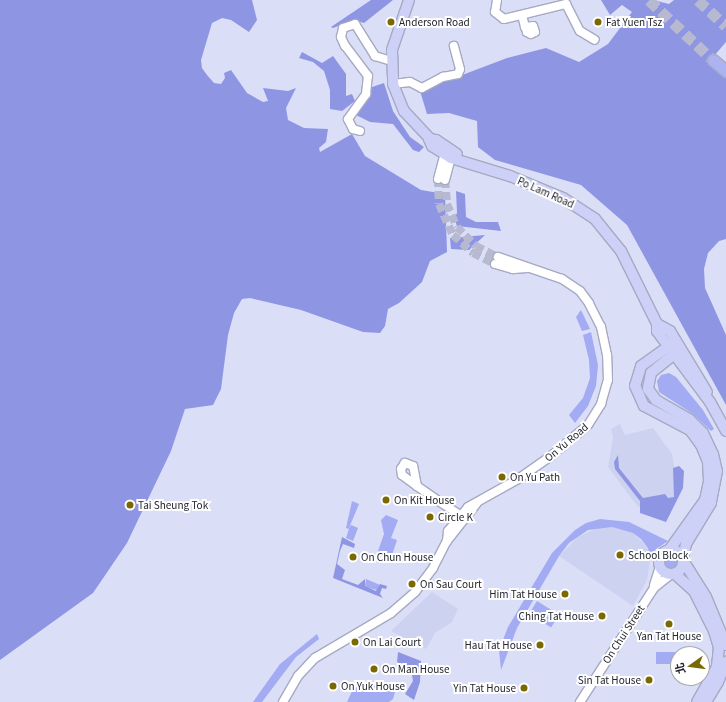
<!DOCTYPE html>
<html>
<head>
<meta charset="utf-8">
<style>
  body { margin:0 }
  #map { position:relative; width:726px; height:702px; overflow:hidden; background:#dadef7; font-family:Georgia,"Noto Sans TC",serif }
  div>[style] { position:absolute }
  .built>* { inset:0; background:#cdd2f1 }
  .green>* { inset:0; background:#a3abf2; transform-origin:0 0 }
  .round { border-radius:50% }
  .forest>* { inset:0; background:#8e96e4 }
  .minor-tunnel>* { height:8px; margin-top:-4px; transform-origin:0; background:repeating-linear-gradient(90deg,#b6b9cf 0 8px,transparent 0 12px) }
  .highway-tunnel>* { height:11px; margin-top:-5.5px; transform-origin:0; background:repeating-linear-gradient(90deg,#b6b9cf 0 11px,transparent 0 16.5px) }
  .roads { filter:drop-shadow(1px 0 #a6a9c2) drop-shadow(-1px 0 #a6a9c2) drop-shadow(0 1px #a6a9c2) drop-shadow(0 -1px #a6a9c2) }
  .minor>* { height:8px; margin:-4px; padding:0 4px; transform-origin:4px; border-radius:4px; background:#fff }
  .major>* { height:10px; margin:-5px; padding:0 5px; transform-origin:5px; border-radius:5px; background:#cdd1f7 }
  .major>.ring { margin:-5px; padding:0; box-sizing:content-box; background:none; border:10px solid #cdd1f7; border-radius:50% }
  .highway>* { height:11px; margin:-5.5px; padding:0 5.5px; transform-origin:5.5px; border-radius:5.5px; background:#abb3f2 }
  .dots>* { width:11px; height:11px; translate:-50% -50%; box-sizing:border-box; border:2px solid #fff; border-radius:50% }
  span { translate:-50% -50%; white-space:nowrap; text-align:center; line-height:1.15; -webkit-text-stroke:4px #fff; paint-order:stroke }
  .poi-label { font-size:10px; color:#24262f }
  .left { translate:0 -50%; text-align:left }
  .right { translate:-100% -50%; text-align:right }
  .street-label { font-size:10px; color:#24262f }
  .north { position:absolute; left:670px; top:646px; width:40px; height:40px; box-sizing:border-box; background:#fff; border:1px solid #a7a8ac; border-radius:50%; rotate:256deg; font-size:11px; font-weight:700; line-height:16px; text-align:center; color:#24262f }
  .north::after { content:''; display:block; margin:auto; width:14px; height:18px; background:#796900; clip-path:polygon(50% 0,100% 100%,50% 72%,0 100%) }
</style>
</head>
<body>
<div id="map">
  <div class="built">
    <div style="clip-path:polygon(620px 424px,625px 435px,653px 428px,672px 454px,679px 497px,638px 507px,608px 467px,613px 437px,611px 429px)"></div>
    <div style="clip-path:polygon(599px 527px,612px 527px,633px 533px,648px 548px,650px 560px,647px 580px,633px 606px,559px 556px,578px 537px)"></div>
    <div style="clip-path:polygon(432px 592px,458px 609px,452px 622px,435px 633px,426px 649px,391px 631px)"></div>
  </div>
  <div class="green">
    <div style="clip-path:polygon(581px 310px,590px 329px,582px 331px,576px 317px)"></div>
    <div style="clip-path:polygon(591px 332px,598px 365px,596px 386px,588px 406px,575px 423px,569px 415px,583px 398px,590px 378px,589px 360px,583px 335px)"></div>
    <div style="clip-path:polygon(669px 373px,676px 377px,703px 410px,714px 429px,711px 431px,693px 414px,659px 392px,657px 381px,661px 375px)"></div>
    <div style="clip-path:polygon(352px 501px,359px 504px,349px 528px,351px 525px,358px 528px,353px 541px,346px 538px,349px 529px,346px 528px)"></div>
    <div style="clip-path:polygon(386px 515px,398px 520px,391px 538px,397px 540px,392px 555px,387px 558px,380px 556px,378px 551px,384px 534px,381px 520px)"></div>
    <div style="clip-path:polygon(600px 519px,629px 522px,668px 541px,656px 549px,650px 560px,648px 548px,641px 539px,633px 533px,612px 527px,588px 530px,569px 543px,559px 556px,517px 628px,501px 670px,499px 650px,508px 627px,552px 553px,575px 530px,586px 523px)"></div>
    <div class="round" style="left:662px;top:553px;width:18px;height:18px"></div>
    <div style="clip-path:polygon(366px 579px,380px 585px,377px 590px,365px 587px)"></div>
    <div style="left:537px;top:601px;width:26px;height:15px;rotate:32deg"></div>
    <div style="clip-path:polygon(317px 634px,319px 639px,296px 657px,262px 702px,253px 702px,280px 664px)"></div>
    <div style="left:678px;top:652px;width:12px;height:22px;rotate:90deg"></div>
    <div style="clip-path:polygon(369px 681px,383px 686px,384px 683px,387px 684px,395px 692px,393px 699px,389px 702px,347px 702px,354px 687px,366px 690px)"></div>
  </div>
  <div class="forest">
    <div style="clip-path:polygon(0 0,252px 0,257px 20px,249px 32px,231px 20px,222px 18px,212px 23px,201px 60px,202px 68px,207px 75px,214px 83px,221px 84px,225px 78px,224px 73px,231px 70px,247px 93px,263px 102px,268px 101px,263px 88px,288px 91px,296px 88px,286px 108px,288px 120px,304px 128px,328px 129px,326px 142px,319px 148px,320px 152px,352px 134px,365px 156px,421px 190px,445px 194px,447px 252px,430px 261px,422px 282px,399px 303px,388px 309px,385px 326px,380px 333px,363px 332px,301px 310px,250px 298px,242px 299px,234px 313px,228px 335px,221px 389px,213px 405px,185px 409px,171px 451px,127px 543px,93px 593px,0 660px)"></div>
    <div style="clip-path:polygon(371px 0,393px 0,364px 23px,354px 20px,333px 28px,331px 27px)"></div>
    <div style="clip-path:polygon(601px 0,653px 0,669px 4px,674px 0,726px 0,726px 42px,708px 63px,726px 77px,726px 239px,719px 241px,708px 253px,704px 269px,705px 288px,726px 335px,726px 405px,627px 225px,581px 185px,495px 160px,478px 147px,477px 121px,449px 113px,427px 114px,420px 91px,507px 58px,546px 48px,579px 62px,608px 44px,632px 12px,622px 5px,610px 15px)"></div>
    <div style="clip-path:polygon(302px 52px,322px 63px,333px 56px,346px 74px,346px 96px,352px 94px,355px 101px,342px 111px,330px 109px,330px 90px,324px 71px,313px 62px,299px 58px)"></div>
    <div style="clip-path:polygon(384px 83px,393px 111px,410px 137px,424px 147px,419px 152px,413px 150px,393px 124px,370px 122px,354px 114px,372px 87px)"></div>
    <div style="clip-path:polygon(456px 191px,465px 194px,466px 217px,476px 222px,498px 222px,501px 231px,457px 226px,454px 218px,457px 213px)"></div>
    <div style="clip-path:polygon(485px 235px,469px 250px,451px 249px,450px 238px)"></div>
    <div style="clip-path:polygon(618px 455px,619px 468px,643px 498px,665px 494px,668px 498px,674px 497px,673px 468px,679px 466px,684px 471px,683px 488px,666px 522px,640px 513px,640px 501px,615px 469px,614px 462px)"></div>
    <div style="clip-path:polygon(342px 537px,355px 544px,354px 548px,343px 544px,340px 551px,337px 564px,345px 570px,342px 579px,358px 585px,365px 579px,365px 586px,376px 591px,380px 584px,387px 586px,386px 589px,382px 588px,380px 594px,383px 598px,333px 578px)"></div>
    <div style="clip-path:polygon(398px 652px,421px 661px,420px 682px,414px 700px,405px 694px,413px 681px,411px 669px,397px 662px)"></div>
  </div>
  <div class="minor-tunnel">
    <div style="left:438px;top:179px;width:25px;rotate:88deg"></div>
    <div style="left:439px;top:204px;width:34px;rotate:66deg"></div>
    <div style="left:453px;top:235px;width:27px;rotate:42deg"></div>
    <div style="left:473px;top:253px;width:25px;rotate:27deg"></div>
    <div style="left:445px;top:180px;width:24px;rotate:85deg"></div>
    <div style="left:447px;top:204px;width:25px;rotate:67deg"></div>
    <div style="left:457px;top:227px;width:27px;rotate:45deg"></div>
    <div style="left:476px;top:246px;width:25px;rotate:27deg"></div>
  </div>
  <div class="highway-tunnel">
    <div style="left:649px;top:0;width:88px;rotate:43.2deg"></div>
    <div style="left:698px;top:0;width:38px;rotate:43deg"></div>
  </div>
  <div class="roads">
    <div class="minor">
      <div style="left:497px;top:0;width:12px;rotate:99deg"></div>
      <div style="left:495px;top:12px;width:11px;rotate:38deg"></div>
      <div style="left:504px;top:19px;width:64px;rotate:-13.6deg"></div>
      <div style="left:566px;top:4px;width:30px;rotate:63deg"></div>
      <div style="left:580px;top:31px;width:17px;rotate:31deg"></div>
      <div style="left:522px;top:15px;width:12px;rotate:76deg"></div>
      <div style="left:525px;top:27px;width:4px;rotate:63deg"></div>
      <div style="left:527px;top:31px;width:1px;rotate:90deg"></div>
      <div style="left:527px;top:32px;width:4px;rotate:27deg"></div>
      <div style="left:531px;top:34px;width:4px;rotate:-27deg"></div>
      <div style="left:535px;top:32px;width:6px;rotate:-108deg"></div>
      <div style="left:533px;top:26px;width:8px;rotate:173deg"></div>
      <div style="left:393px;top:84px;width:17px;rotate:-7deg"></div>
      <div style="left:410px;top:82px;width:13px;rotate:27deg"></div>
      <div style="left:422px;top:88px;width:24px;rotate:-28deg"></div>
      <div style="left:443px;top:77px;width:15px;rotate:-11deg"></div>
      <div style="left:458px;top:74px;width:5px;rotate:-68deg"></div>
      <div style="left:460px;top:69px;width:24px;rotate:-105deg"></div>
      <div style="left:360px;top:131px;width:7px;rotate:-164deg"></div>
      <div style="left:353px;top:129px;width:11px;rotate:-117deg"></div>
      <div style="left:348px;top:119px;width:31px;rotate:-54deg"></div>
      <div style="left:366px;top:94px;width:18px;rotate:-84deg"></div>
      <div style="left:368px;top:76px;width:38px;rotate:-127deg"></div>
      <div style="left:345px;top:46px;width:10px;rotate:-114deg"></div>
      <div style="left:341px;top:37px;width:9px;rotate:-77deg"></div>
      <div style="left:343px;top:28px;width:13px;rotate:-18deg"></div>
      <div style="left:355px;top:24px;width:38px;rotate:58deg"></div>
      <div style="left:375px;top:56px;width:17px;rotate:17deg"></div>
      <div style="left:438px;top:179px;width:30px;rotate:-75deg"></div>
      <div style="left:445px;top:180px;width:23px;rotate:-75deg"></div>
      <div style="left:495px;top:264px;width:19px;rotate:16deg"></div>
      <div style="left:513px;top:269px;width:14px;rotate:-4deg"></div>
      <div style="left:417px;top:486px;width:20px;rotate:-101deg"></div>
      <div style="left:413px;top:466px;width:9px;rotate:-159deg"></div>
      <div style="left:405px;top:463px;width:7px;rotate:124deg"></div>
      <div style="left:401px;top:469px;width:6px;rotate:81deg"></div>
      <div style="left:402px;top:475px;width:19px;rotate:36deg"></div>
      <div style="left:417px;top:486px;width:28px;rotate:35deg"></div>
      <div style="left:440px;top:502px;width:30px;rotate:33deg"></div>
      <div style="left:447px;top:541px;width:48px;rotate:-51.7deg"></div>
      <div style="left:654px;top:585px;width:19px;rotate:-72deg"></div>
      <div style="left:283px;top:702px;width:30px;rotate:-60deg"></div>
      <div style="left:298px;top:676px;width:25px;rotate:-47deg"></div>
      <div style="left:315px;top:658px;width:88px;rotate:-30.6deg"></div>
      <div style="left:391px;top:613px;width:32px;rotate:-41deg"></div>
      <div style="left:415px;top:592px;width:30px;rotate:-53deg"></div>
      <div style="left:433px;top:568px;width:30px;rotate:-63deg"></div>
      <div style="left:447px;top:541px;width:10px;rotate:-84deg"></div>
      <div style="left:448px;top:531px;width:31px;rotate:-50deg"></div>
      <div style="left:468px;top:507px;width:57px;rotate:-29.2deg"></div>
      <div style="left:518px;top:479px;width:40px;rotate:-34.9deg"></div>
      <div style="left:551px;top:456px;width:48px;rotate:-40deg"></div>
      <div style="left:588px;top:425px;width:25px;rotate:-58deg"></div>
      <div style="left:601px;top:404px;width:25px;rotate:-74deg"></div>
      <div style="left:608px;top:380px;width:25px;rotate:-92deg"></div>
      <div style="left:607px;top:355px;width:29px;rotate:-102deg"></div>
      <div style="left:601px;top:327px;width:27px;rotate:-117deg"></div>
      <div style="left:589px;top:303px;width:15px;rotate:-127deg"></div>
      <div style="left:580px;top:291px;width:22px;rotate:-146deg"></div>
      <div style="left:562px;top:279px;width:68px;rotate:-161deg"></div>
      <div style="left:580px;top:702px;width:136px;rotate:-57deg"></div>
      <div style="left:654px;top:588px;width:22px;rotate:-39deg"></div>
    </div>
    <div class="major">
      <div style="left:409px;top:0;width:53px;rotate:108.8deg"></div>
      <div style="left:392px;top:50px;width:34px;rotate:88deg"></div>
      <div style="left:393px;top:84px;width:29px;rotate:68deg"></div>
      <div style="left:404px;top:111px;width:44px;rotate:46.8deg"></div>
      <div style="left:429px;top:139px;width:8px;rotate:67deg"></div>
      <div style="left:432px;top:146px;width:22px;rotate:32deg"></div>
      <div style="left:451px;top:158px;width:62px;rotate:17deg"></div>
      <div style="left:510px;top:176px;width:57px;rotate:22.5deg"></div>
      <div style="left:563px;top:198px;width:38px;rotate:33deg"></div>
      <div style="left:595px;top:219px;width:41px;rotate:50.9deg"></div>
      <div style="left:621px;top:251px;width:81px;rotate:63.7deg"></div>
      <div style="left:657px;top:324px;width:7px;rotate:90deg"></div>
      <div style="left:657px;top:331px;width:89px;rotate:53.3deg"></div>
      <div style="left:710px;top:402px;width:33px;rotate:61deg"></div>
      <div style="left:429px;top:139px;width:7px;rotate:8deg"></div>
      <div style="left:436px;top:140px;width:25px;rotate:34deg"></div>
      <div style="left:657px;top:324px;width:15px;rotate:28deg"></div>
      <div style="left:670px;top:331px;width:71px;rotate:58.8deg"></div>
      <div style="left:673px;top:355px;width:28px;rotate:141deg"></div>
      <div style="left:651px;top:373px;width:16px;rotate:101deg"></div>
      <div style="left:648px;top:389px;width:14px;rotate:54deg"></div>
      <div style="left:656px;top:400px;width:39px;rotate:30deg"></div>
      <div style="left:690px;top:420px;width:18px;rotate:45deg"></div>
      <div style="left:703px;top:433px;width:23px;rotate:65deg"></div>
      <div style="left:713px;top:454px;width:17px;rotate:77deg"></div>
      <div style="left:717px;top:471px;width:33px;rotate:101deg"></div>
      <div style="left:711px;top:503px;width:48px;rotate:121.4deg"></div>
      <div style="left:686px;top:544px;width:14px;rotate:102deg"></div>
      <div style="left:670px;top:549px;width:60px;rotate:-54.5deg"></div>
      <div style="left:705px;top:500px;width:19px;rotate:-78deg"></div>
      <div style="left:709px;top:481px;width:19px;rotate:-93deg"></div>
      <div style="left:708px;top:462px;width:18px;rotate:-112deg"></div>
      <div style="left:701px;top:445px;width:19px;rotate:-126deg"></div>
      <div style="left:690px;top:430px;width:52px;rotate:-152.4deg"></div>
      <div style="left:644px;top:406px;width:22px;rotate:-114deg"></div>
      <div style="left:635px;top:386px;width:21px;rotate:-73deg"></div>
      <div style="left:641px;top:366px;width:43px;rotate:-35.5deg"></div>
      <div class="ring" style="left:659px;top:550px;width:14px;height:14px"></div>
      <div style="left:684px;top:562px;width:41px;rotate:57.8deg"></div>
      <div style="left:706px;top:597px;width:52px;rotate:67.4deg"></div>
      <div style="left:675px;top:574px;width:25px;rotate:42deg"></div>
      <div style="left:694px;top:591px;width:45px;rotate:63.4deg"></div>
      <div style="left:714px;top:631px;width:17px;rotate:73deg"></div>
      <div style="left:719px;top:647px;width:20px;rotate:96deg"></div>
      <div style="left:717px;top:667px;width:40px;rotate:119.7deg"></div>
      <div style="left:706px;top:702px;width:23px;rotate:-59deg"></div>
      <div style="left:718px;top:682px;width:22px;rotate:-68deg"></div>
    </div>
    <div class="highway">
      <div style="left:713px;top:60px;width:17px;rotate:40deg"></div>
    </div>
  </div>
  <div class="dots">
    <div style="left:391px;top:22px;background:#796900"></div>
    <div style="left:598px;top:22px;background:#796900"></div>
    <div style="left:502px;top:477px;background:#796900"></div>
    <div style="left:386px;top:500px;background:#796900"></div>
    <div style="left:130px;top:505px;background:#796900"></div>
    <div style="left:430px;top:517px;background:#796900"></div>
    <div style="left:620px;top:555px;background:#796900"></div>
    <div style="left:353px;top:557px;background:#796900"></div>
    <div style="left:412px;top:584px;background:#796900"></div>
    <div style="left:565px;top:594px;background:#796900"></div>
    <div style="left:602px;top:616px;background:#796900"></div>
    <div style="left:669px;top:624px;background:#796900"></div>
    <div style="left:355px;top:642px;background:#796900"></div>
    <div style="left:540px;top:645px;background:#796900"></div>
    <div style="left:374px;top:669px;background:#796900"></div>
    <div style="left:649px;top:680px;background:#796900"></div>
    <div style="left:333px;top:686px;background:#796900"></div>
    <div style="left:524px;top:688px;background:#796900"></div>
  </div>
  <div class="poi-label">
    <span class="left" style="left:399px;top:22px">Anderson Road</span>
    <span class="left" style="left:606px;top:22px">Fat Yuen Tsz</span>
    <span class="left" style="left:510px;top:477px">On Yu Path</span>
    <span class="left" style="left:394px;top:500px">On Kit House</span>
    <span class="left" style="left:138px;top:505px">Tai Sheung Tok</span>
    <span class="left" style="left:438px;top:517px">Circle K</span>
    <span class="left" style="left:628px;top:555px">School Block</span>
    <span class="left" style="left:361px;top:557px">On Chun House</span>
    <span class="left" style="left:420px;top:584px">On Sau Court</span>
    <span class="right" style="left:557px;top:594px">Him Tat House</span>
    <span class="right" style="left:594px;top:616px">Ching Tat House</span>
    <span style="left:669px;top:636px">Yan Tat House</span>
    <span class="left" style="left:363px;top:642px">On Lai Court</span>
    <span class="right" style="left:532px;top:645px">Hau Tat House</span>
    <span class="left" style="left:382px;top:669px">On Man House</span>
    <span class="right" style="left:641px;top:680px">Sin Tat House</span>
    <span class="left" style="left:341px;top:686px">On Yuk House</span>
    <span class="right" style="left:516px;top:688px">Yin Tat House</span>
  </div>
  <div class="street-label">
    <span style="left:546px;top:192px;rotate:24deg">Po Lam Road</span>
    <span style="left:566px;top:442px;rotate:-40deg">On Yu Road</span>
    <span style="left:623px;top:634px;rotate:-57deg">On Chui Street</span>
  </div>
  <div class="north">北</div>
</div>
</body>
</html>
